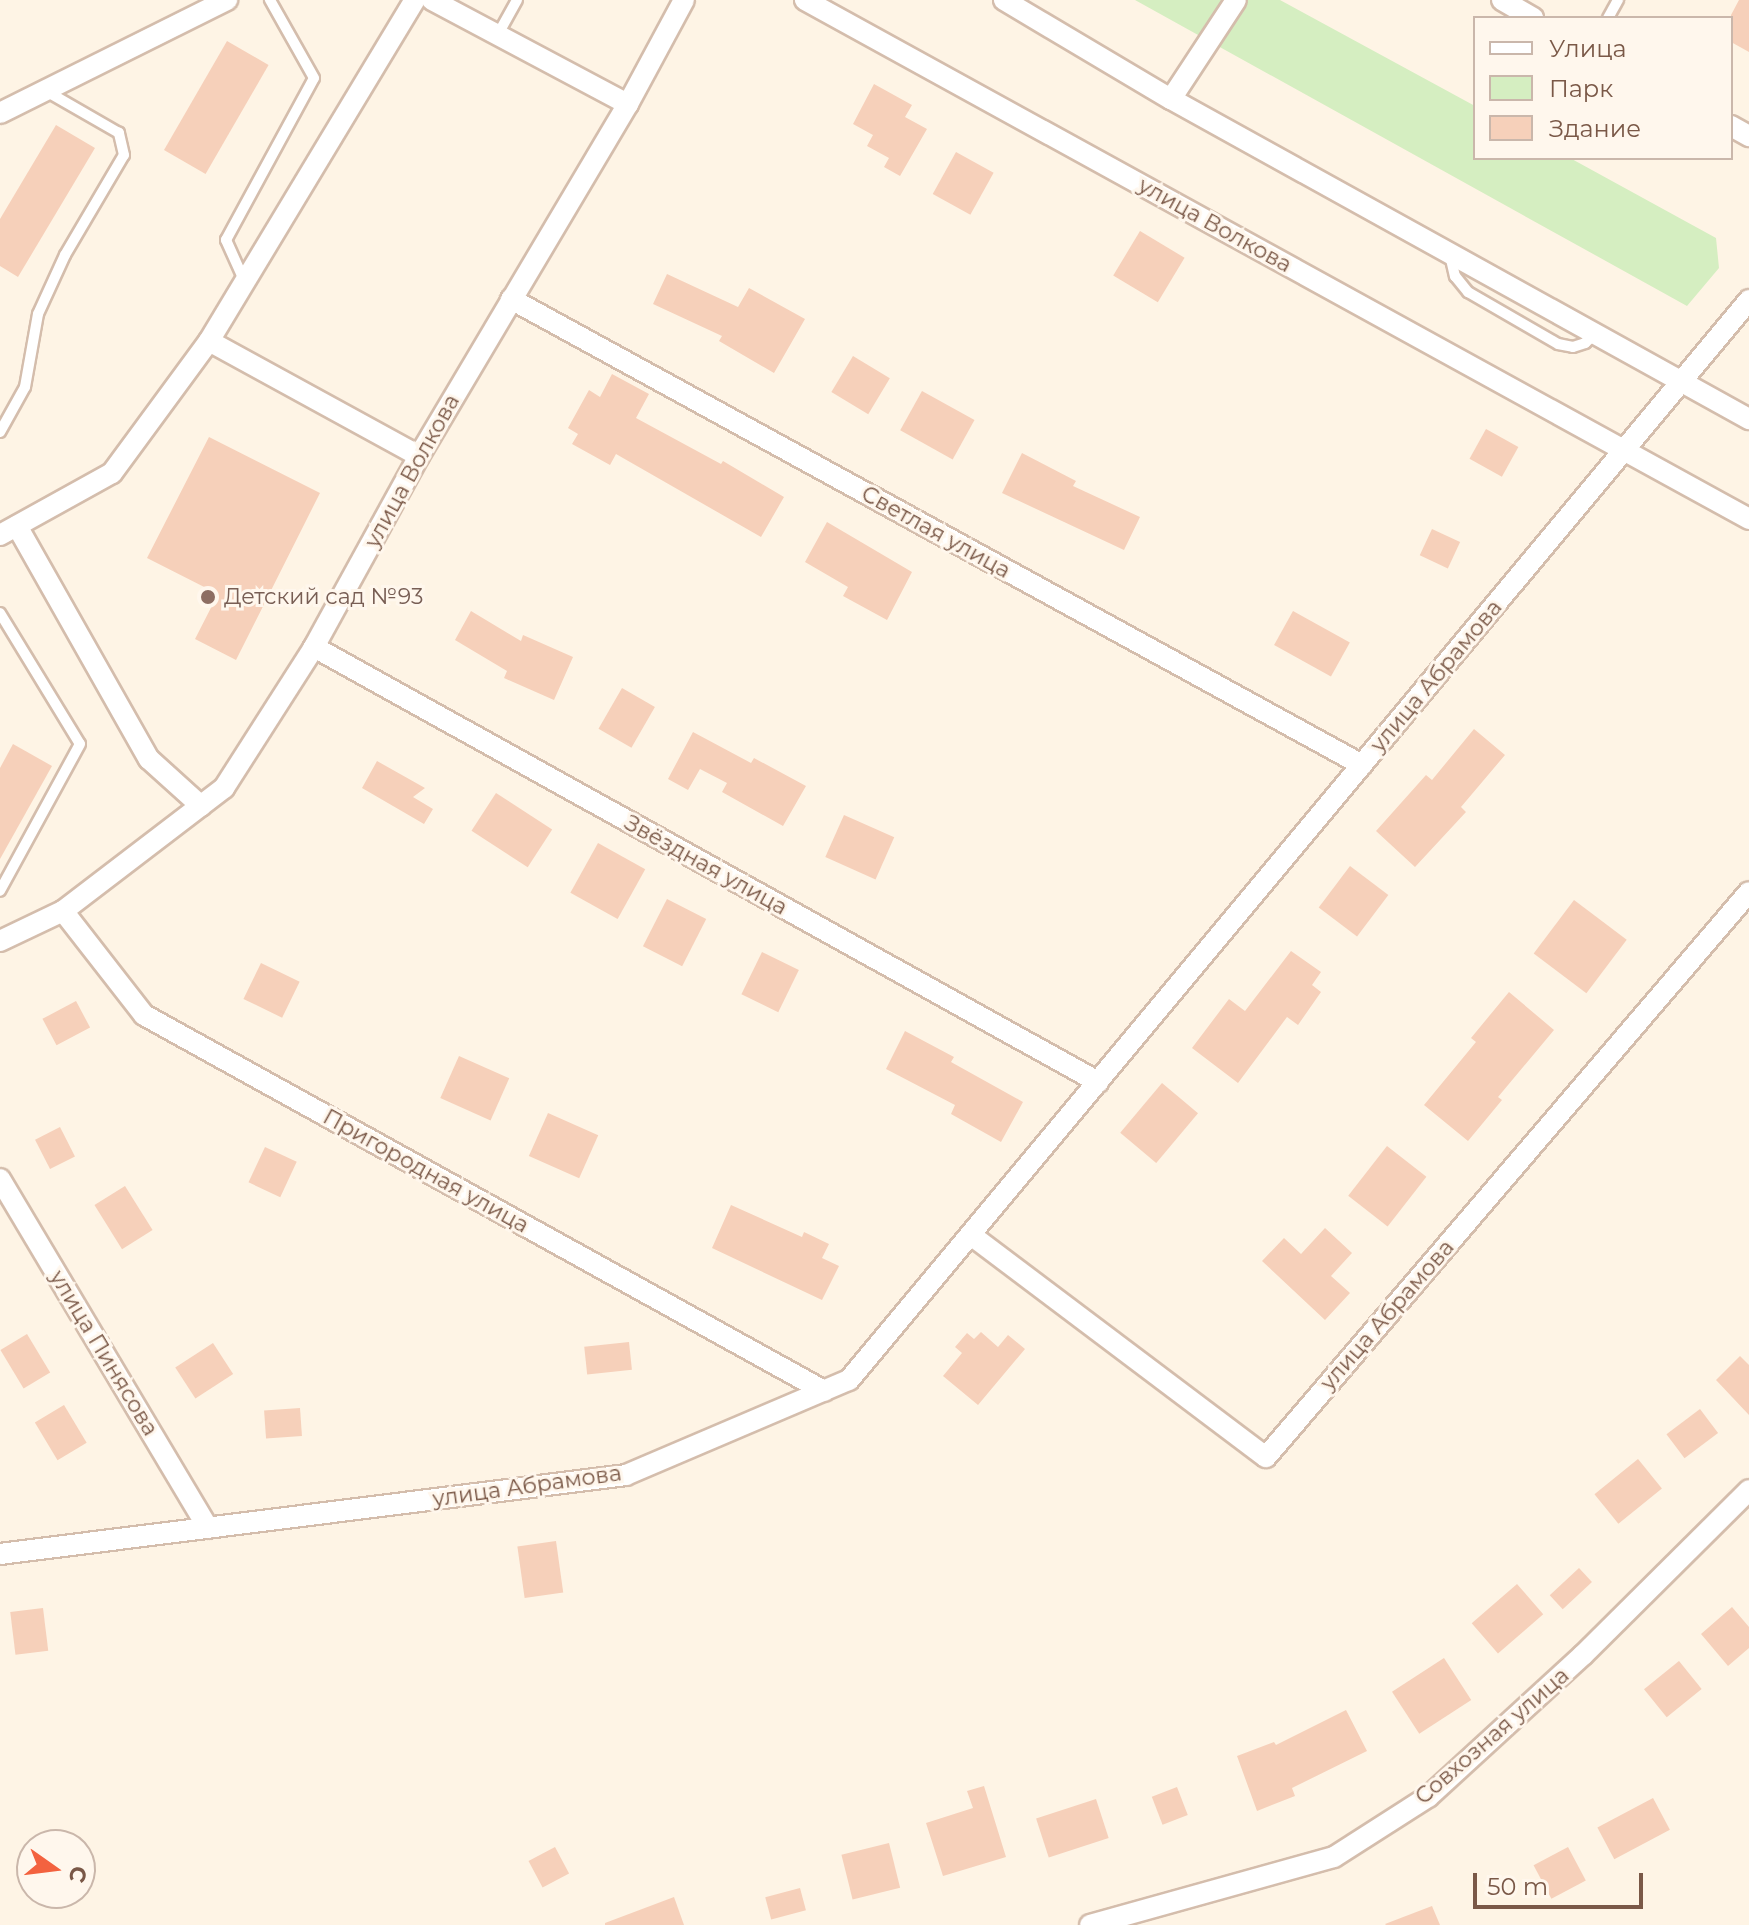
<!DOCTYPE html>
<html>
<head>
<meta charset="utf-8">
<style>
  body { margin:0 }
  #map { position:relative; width:1749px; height:1925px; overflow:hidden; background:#fef4e5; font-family:Montserrat,sans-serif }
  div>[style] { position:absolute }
  .green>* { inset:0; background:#d5eec1 }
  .building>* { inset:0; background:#f6d0ba; transform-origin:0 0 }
  .roads { filter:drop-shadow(2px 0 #d4bdac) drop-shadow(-2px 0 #d4bdac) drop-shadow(0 2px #d4bdac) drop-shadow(0 -2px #d4bdac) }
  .lane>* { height:10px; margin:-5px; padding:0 5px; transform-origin:5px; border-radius:5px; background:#fff }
  .street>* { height:20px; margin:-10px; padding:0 10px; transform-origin:10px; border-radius:10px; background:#fff }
  .dots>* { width:22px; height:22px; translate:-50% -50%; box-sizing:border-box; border:4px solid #fff7ed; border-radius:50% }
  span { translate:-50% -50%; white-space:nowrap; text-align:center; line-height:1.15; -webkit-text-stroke:6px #fff7ed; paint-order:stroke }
  .street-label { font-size:22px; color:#7a5847 }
  .education-label { font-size:22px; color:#785e54 }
  .left { translate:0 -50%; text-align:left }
  .legend { position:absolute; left:1473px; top:16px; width:260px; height:144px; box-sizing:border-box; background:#fff7ed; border:2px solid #cab7ab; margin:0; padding:10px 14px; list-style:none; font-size:24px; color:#7a5847 }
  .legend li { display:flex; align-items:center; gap:16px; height:40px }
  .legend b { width:40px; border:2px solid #cab7ab }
  .north { position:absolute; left:16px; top:1829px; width:80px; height:80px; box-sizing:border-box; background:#fff7ed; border:2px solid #cab7ab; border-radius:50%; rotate:104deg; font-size:22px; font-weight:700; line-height:32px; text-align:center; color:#7a5847 }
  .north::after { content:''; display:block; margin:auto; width:28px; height:36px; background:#f3623f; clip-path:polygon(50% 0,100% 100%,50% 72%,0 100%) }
  .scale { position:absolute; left:1473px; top:1873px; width:170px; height:36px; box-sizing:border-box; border:4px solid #7a5847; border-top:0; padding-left:10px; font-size:24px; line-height:28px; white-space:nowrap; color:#7a5847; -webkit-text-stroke:6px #fff7ed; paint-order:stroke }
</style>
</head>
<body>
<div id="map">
  <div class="green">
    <div style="clip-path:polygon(1135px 0,1280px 0,1475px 106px,1475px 158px,1570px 158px,1716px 238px,1719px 268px,1687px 306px)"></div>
  </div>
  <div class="building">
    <div style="clip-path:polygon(1739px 0,1749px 0,1749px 52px,1731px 42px,1731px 15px)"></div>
    <div style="left:227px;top:41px;width:48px;height:126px;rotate:30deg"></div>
    <div style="clip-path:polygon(874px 84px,912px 105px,905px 117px,927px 129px,900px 176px,884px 167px,889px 158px,867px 146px,873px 135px,853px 124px)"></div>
    <div style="clip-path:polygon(56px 125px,95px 148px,18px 277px,0 266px,0 219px)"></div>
    <div style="left:956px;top:152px;width:43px;height:48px;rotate:29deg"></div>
    <div style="left:1140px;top:231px;width:52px;height:52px;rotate:31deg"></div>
    <div style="clip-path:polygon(667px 274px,738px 307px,749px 288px,805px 319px,774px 373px,719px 341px,722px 336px,653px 304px)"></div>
    <div style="left:853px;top:356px;width:43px;height:42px;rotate:31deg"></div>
    <div style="clip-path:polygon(612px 374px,649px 394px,636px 418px,721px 464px,723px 461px,784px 497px,761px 537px,616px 454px,610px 465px,572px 444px,578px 434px,568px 428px,589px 390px,600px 397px)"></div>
    <div style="left:922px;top:391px;width:60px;height:45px;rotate:29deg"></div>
    <div style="left:1486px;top:429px;width:37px;height:34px;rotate:29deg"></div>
    <div style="clip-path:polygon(209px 437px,320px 493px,236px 660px,195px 639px,218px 594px,147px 558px)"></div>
    <div style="clip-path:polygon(1022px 453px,1076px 481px,1073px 486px,1140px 517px,1124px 550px,1002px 493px)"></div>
    <div style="clip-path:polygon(827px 522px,912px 572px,887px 620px,843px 596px,848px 587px,805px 562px)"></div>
    <div style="left:1432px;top:529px;width:31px;height:29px;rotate:25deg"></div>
    <div style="clip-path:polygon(471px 611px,521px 641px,523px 635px,573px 657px,554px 700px,504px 678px,507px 671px,455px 640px)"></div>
    <div style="left:1293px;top:611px;width:65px;height:39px;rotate:29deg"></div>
    <div style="left:622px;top:688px;width:38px;height:47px;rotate:30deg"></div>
    <div style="clip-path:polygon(1474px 729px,1505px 755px,1461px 807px,1466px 812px,1415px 867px,1376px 831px,1426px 775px,1432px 780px)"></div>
    <div style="clip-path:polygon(693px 732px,751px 763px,754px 758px,806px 786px,783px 826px,722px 792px,727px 783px,700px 769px,688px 790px,668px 779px)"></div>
    <div style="clip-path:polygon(13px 744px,52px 766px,0 859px,0 768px)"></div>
    <div style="clip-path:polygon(377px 761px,425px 788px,413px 797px,433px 809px,424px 824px,362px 788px)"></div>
    <div style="left:496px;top:793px;width:67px;height:45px;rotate:33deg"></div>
    <div style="left:844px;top:815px;width:55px;height:46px;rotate:24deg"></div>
    <div style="left:598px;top:843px;width:54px;height:57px;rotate:29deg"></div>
    <div style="left:1350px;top:866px;width:48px;height:52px;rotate:37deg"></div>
    <div style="left:667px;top:899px;width:44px;height:53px;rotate:27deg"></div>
    <div style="left:1574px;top:900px;width:66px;height:67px;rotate:37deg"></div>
    <div style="clip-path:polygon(1291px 951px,1321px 972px,1312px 985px,1321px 992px,1298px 1025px,1287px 1017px,1238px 1083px,1192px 1048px,1229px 999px,1245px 1011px)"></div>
    <div style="left:762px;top:952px;width:41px;height:47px;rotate:26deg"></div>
    <div style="left:261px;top:963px;width:43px;height:40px;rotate:26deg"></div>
    <div style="clip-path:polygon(1509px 992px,1554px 1030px,1498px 1097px,1502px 1100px,1468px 1141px,1424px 1105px,1476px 1042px,1471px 1038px)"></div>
    <div style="left:76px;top:1001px;width:30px;height:38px;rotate:62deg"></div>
    <div style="clip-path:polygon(905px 1031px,954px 1057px,951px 1062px,1023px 1102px,1001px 1142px,951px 1114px,955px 1105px,886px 1069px)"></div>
    <div style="left:459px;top:1056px;width:55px;height:46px;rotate:24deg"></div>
    <div style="left:1162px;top:1083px;width:47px;height:65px;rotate:40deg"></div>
    <div style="left:548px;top:1113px;width:55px;height:47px;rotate:24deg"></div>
    <div style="left:60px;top:1127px;width:33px;height:28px;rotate:63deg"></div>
    <div style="left:1387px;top:1146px;width:50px;height:63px;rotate:38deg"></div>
    <div style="left:265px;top:1147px;width:35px;height:39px;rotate:25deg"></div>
    <div style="left:125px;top:1186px;width:52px;height:36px;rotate:58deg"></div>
    <div style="clip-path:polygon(731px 1205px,802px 1237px,804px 1232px,829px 1244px,822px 1258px,839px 1266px,822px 1300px,712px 1248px)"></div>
    <div style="clip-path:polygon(1325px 1228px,1352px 1253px,1331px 1276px,1350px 1293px,1325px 1320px,1262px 1261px,1284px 1238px,1301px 1254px)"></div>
    <div style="clip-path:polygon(981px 1332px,998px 1347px,1008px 1335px,1025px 1349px,978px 1405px,943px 1376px,962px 1353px,955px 1347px,967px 1333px,974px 1339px)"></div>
    <div style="left:27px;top:1334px;width:45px;height:31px;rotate:59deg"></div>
    <div style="left:629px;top:1342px;width:28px;height:45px;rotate:84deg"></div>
    <div style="left:213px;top:1343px;width:37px;height:45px;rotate:57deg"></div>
    <div style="clip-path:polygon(1740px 1356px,1749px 1365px,1749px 1415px,1716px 1380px)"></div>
    <div style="left:64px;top:1405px;width:44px;height:34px;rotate:59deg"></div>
    <div style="left:300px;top:1408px;width:28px;height:36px;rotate:86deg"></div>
    <div style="left:1700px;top:1409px;width:30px;height:42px;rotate:53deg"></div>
    <div style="left:1638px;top:1459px;width:38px;height:56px;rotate:51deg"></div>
    <div style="left:556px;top:1541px;width:52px;height:39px;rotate:82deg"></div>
    <div style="left:1579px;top:1568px;width:19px;height:40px;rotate:47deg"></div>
    <div style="left:1517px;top:1584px;width:40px;height:60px;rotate:49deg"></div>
    <div style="clip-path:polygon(1732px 1607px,1749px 1627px,1749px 1648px,1728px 1666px,1701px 1634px)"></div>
    <div style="left:43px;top:1608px;width:43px;height:33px;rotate:83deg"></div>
    <div style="left:1444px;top:1658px;width:50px;height:62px;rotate:57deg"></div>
    <div style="left:1679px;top:1661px;width:36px;height:45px;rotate:51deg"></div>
    <div style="clip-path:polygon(1346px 1710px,1367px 1751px,1292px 1788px,1295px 1796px,1257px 1811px,1237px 1756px,1274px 1742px,1276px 1745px)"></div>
    <div style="clip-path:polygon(984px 1786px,1006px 1857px,943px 1876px,926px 1823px,973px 1808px,967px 1791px)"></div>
    <div style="left:1177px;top:1787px;width:30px;height:27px;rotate:69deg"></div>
    <div style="left:1653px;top:1798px;width:36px;height:63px;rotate:62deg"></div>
    <div style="left:1096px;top:1799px;width:41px;height:63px;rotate:72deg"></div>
    <div style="left:889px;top:1843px;width:46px;height:49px;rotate:76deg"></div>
    <div style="left:555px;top:1847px;width:30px;height:30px;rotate:62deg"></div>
    <div style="left:1568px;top:1847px;width:38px;height:39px;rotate:62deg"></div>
    <div style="left:800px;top:1888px;width:23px;height:36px;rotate:75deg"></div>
    <div style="clip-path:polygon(674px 1897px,684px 1925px,605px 1925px,605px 1923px)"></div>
    <div style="clip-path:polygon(1432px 1906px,1440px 1925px,1386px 1925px,1385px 1924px)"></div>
  </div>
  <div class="roads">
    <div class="lane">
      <div style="left:1608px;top:18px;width:21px;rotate:-61deg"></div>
      <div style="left:497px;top:36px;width:41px;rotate:-60.9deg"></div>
      <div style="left:1450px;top:255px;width:22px;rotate:77deg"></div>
      <div style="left:1455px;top:276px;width:21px;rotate:51deg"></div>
      <div style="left:1468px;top:292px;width:104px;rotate:30deg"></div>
      <div style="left:1558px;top:344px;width:15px;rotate:11deg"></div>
      <div style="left:1573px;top:347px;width:13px;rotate:-18deg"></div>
      <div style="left:1585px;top:343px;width:13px;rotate:-42deg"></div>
      <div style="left:244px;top:280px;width:44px;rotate:-114.2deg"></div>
      <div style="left:226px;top:240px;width:184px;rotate:-61.5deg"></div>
      <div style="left:314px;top:78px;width:90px;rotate:-119.4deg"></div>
      <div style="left:0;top:432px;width:51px;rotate:-60.9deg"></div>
      <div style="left:25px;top:387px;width:74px;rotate:-79.9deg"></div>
      <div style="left:38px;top:314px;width:65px;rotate:-65.4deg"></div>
      <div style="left:65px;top:255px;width:116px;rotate:-59.5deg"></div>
      <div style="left:124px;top:155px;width:23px;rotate:-103deg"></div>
      <div style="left:119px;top:133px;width:84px;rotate:-150.1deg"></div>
      <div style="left:0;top:613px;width:153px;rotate:58.6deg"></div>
      <div style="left:80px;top:744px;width:167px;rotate:118.6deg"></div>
    </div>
    <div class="street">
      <div style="left:432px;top:0;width:222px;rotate:28deg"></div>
      <div style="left:805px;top:0;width:1077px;rotate:28.8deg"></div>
      <div style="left:1004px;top:0;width:194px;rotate:30.7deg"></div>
      <div style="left:1171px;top:99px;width:661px;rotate:28.97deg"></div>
      <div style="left:1502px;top:0;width:36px;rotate:30deg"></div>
      <div style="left:1171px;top:99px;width:118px;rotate:-56.7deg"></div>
      <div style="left:0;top:113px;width:254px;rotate:-26.5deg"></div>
      <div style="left:1731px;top:126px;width:21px;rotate:29deg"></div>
      <div style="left:511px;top:299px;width:970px;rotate:28.7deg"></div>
      <div style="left:209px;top:341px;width:239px;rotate:28.7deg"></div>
      <div style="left:17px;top:526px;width:268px;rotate:60.5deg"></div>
      <div style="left:149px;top:759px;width:70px;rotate:42.1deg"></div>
      <div style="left:0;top:535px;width:128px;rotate:-29deg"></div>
      <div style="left:112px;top:473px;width:164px;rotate:-53.7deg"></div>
      <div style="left:209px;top:341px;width:398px;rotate:-58.9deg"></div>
      <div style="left:314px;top:647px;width:897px;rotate:29.02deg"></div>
      <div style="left:63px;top:911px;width:132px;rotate:52.1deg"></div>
      <div style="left:144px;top:1015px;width:777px;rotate:28.94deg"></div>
      <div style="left:0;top:941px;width:70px;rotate:-25.5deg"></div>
      <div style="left:63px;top:911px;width:203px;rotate:-37.4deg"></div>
      <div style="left:224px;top:788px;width:167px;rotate:-57.4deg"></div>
      <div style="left:314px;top:647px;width:218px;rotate:-61.2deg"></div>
      <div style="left:419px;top:456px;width:409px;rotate:-59.3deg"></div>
      <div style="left:628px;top:104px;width:118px;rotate:-61.7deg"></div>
      <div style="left:0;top:1179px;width:406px;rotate:59.2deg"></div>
      <div style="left:971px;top:1235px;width:369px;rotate:37deg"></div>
      <div style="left:1266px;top:1457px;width:743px;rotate:-49.47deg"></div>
      <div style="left:0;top:1554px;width:631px;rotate:-7.19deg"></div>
      <div style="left:626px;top:1475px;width:242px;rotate:-23.1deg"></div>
      <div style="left:849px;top:1380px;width:1406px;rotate:-50.19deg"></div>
      <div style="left:1090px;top:1925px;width:253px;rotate:-15.6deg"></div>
      <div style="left:1334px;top:1857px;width:112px;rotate:-32.6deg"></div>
      <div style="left:1428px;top:1797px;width:210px;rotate:-42.5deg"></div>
      <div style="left:1583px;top:1655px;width:234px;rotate:-44.8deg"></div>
    </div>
  </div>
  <div class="dots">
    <div style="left:208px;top:597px;background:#8d6e63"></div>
  </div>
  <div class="street-label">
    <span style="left:1215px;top:225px;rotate:29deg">улица Волкова</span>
    <span style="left:412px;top:471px;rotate:-61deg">улица Волкова</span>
    <span style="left:936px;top:532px;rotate:29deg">Светлая улица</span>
    <span style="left:1436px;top:676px;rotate:-50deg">улица Абрамова</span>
    <span style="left:706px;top:865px;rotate:29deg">Звёздная улица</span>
    <span style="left:426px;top:1171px;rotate:29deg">Пригородная улица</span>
    <span style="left:1387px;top:1315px;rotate:-49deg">улица Абрамова</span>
    <span style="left:104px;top:1353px;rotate:59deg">улица Пинясова</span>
    <span style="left:527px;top:1486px;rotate:-8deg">улица Абрамова</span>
    <span style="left:1492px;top:1736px;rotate:-41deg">Совхозная улица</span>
  </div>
  <div class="education-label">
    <span class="left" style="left:224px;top:597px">Детский сад №93</span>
  </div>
  <ul class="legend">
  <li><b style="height:10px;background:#fff"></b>Улица</li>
  <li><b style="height:22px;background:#d5eec1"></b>Парк</li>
  <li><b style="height:22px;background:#f6d0ba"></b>Здание</li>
  </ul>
  <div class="north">С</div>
  <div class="scale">50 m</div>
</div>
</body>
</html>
